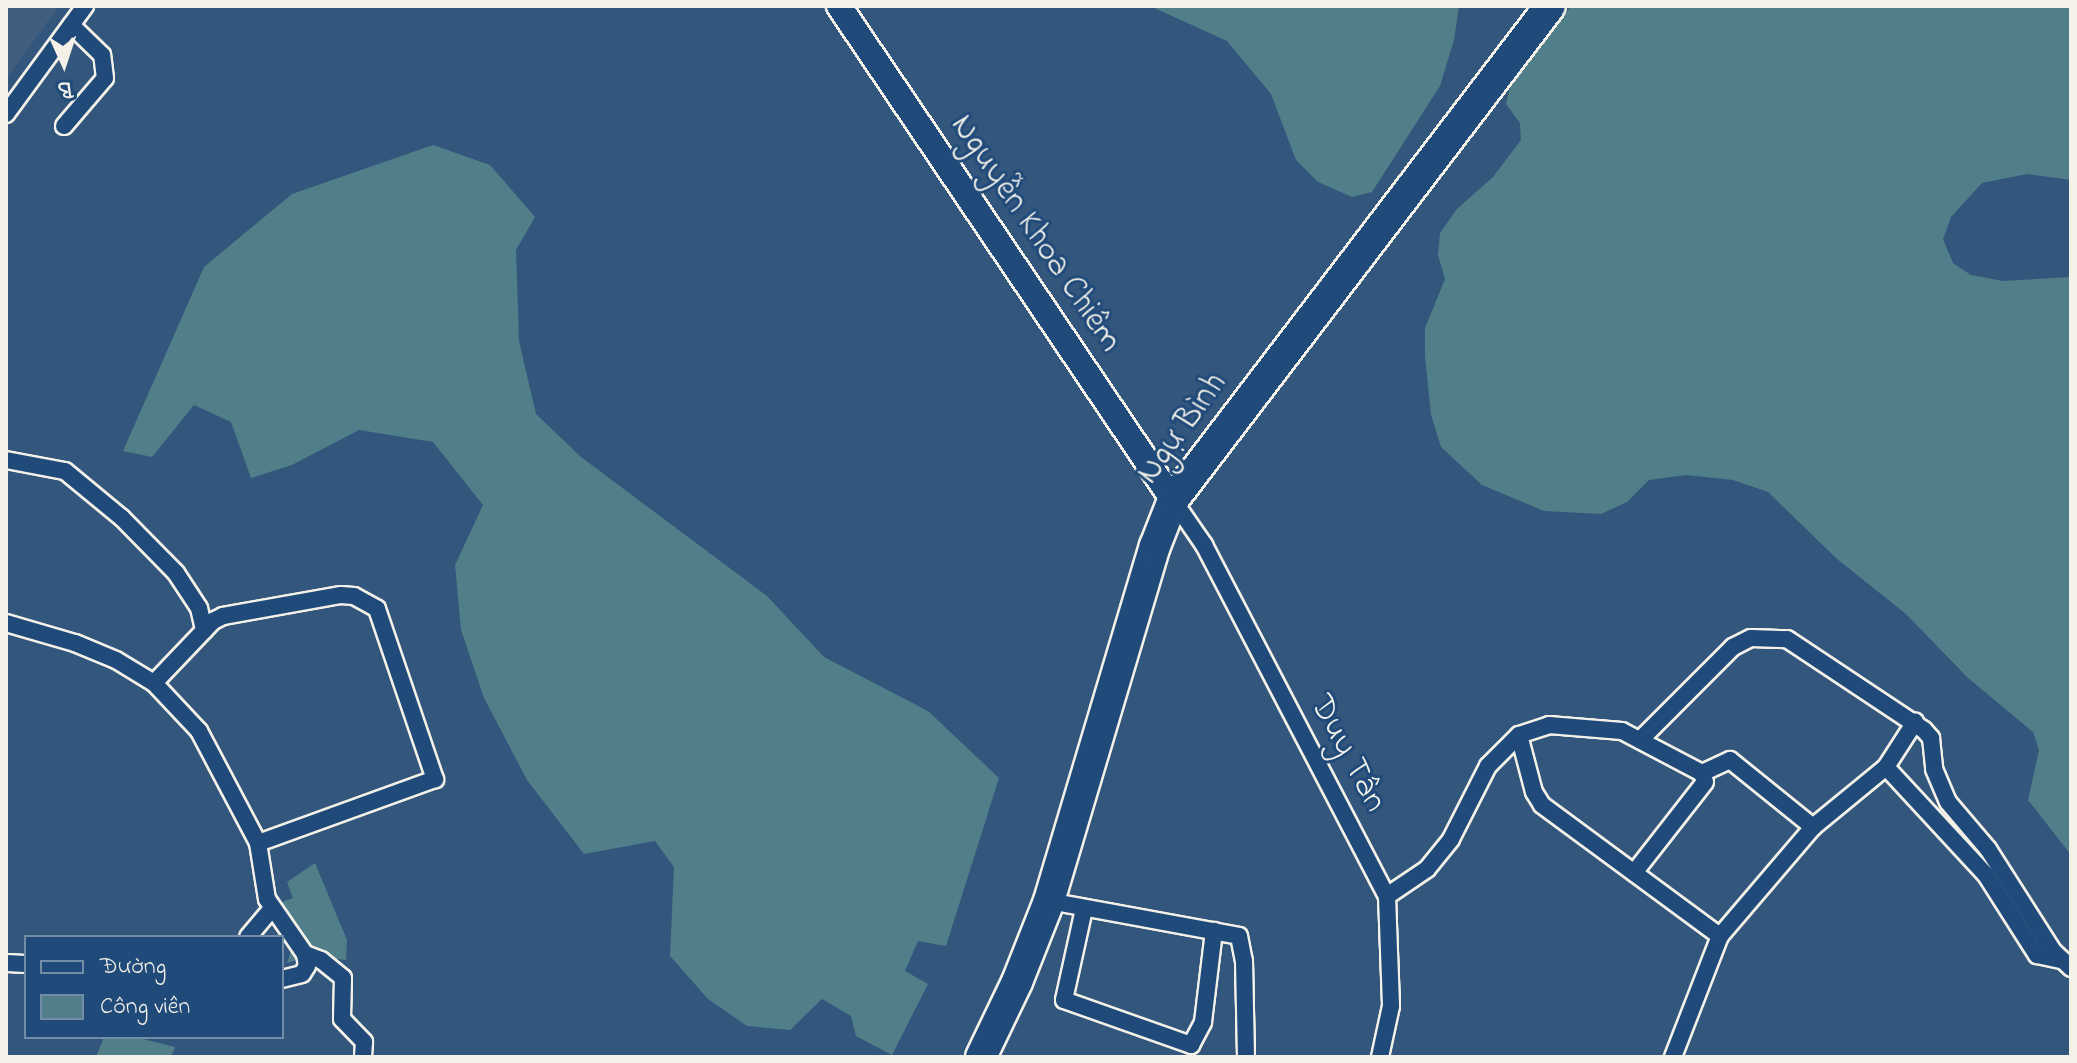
<!DOCTYPE html>
<html>
<head>
<meta charset="utf-8">
<style>
  body { margin:0 }
  #map { position:relative; width:2077px; height:1063px; overflow:hidden; background:#33567c; font-family:"Indie Flower",sans-serif }
  div>[style] { position:absolute }
  .built>* { inset:0; background:#415e7e }
  .green>* { inset:0; background:#507f89 }
  .roads { filter:drop-shadow(2px 0 #f4f1e8) drop-shadow(-2px 0 #f4f1e8) drop-shadow(0 2px #f4f1e8) drop-shadow(0 -2px #f4f1e8) }
  .street>* { height:16px; margin:-8px; padding:0 8px; transform-origin:8px; border-radius:8px; background:#1f4a7a }
  .secondary>* { height:24px; margin:-12px; padding:0 12px; transform-origin:12px; border-radius:12px; background:#1f4a7a }
  .highway>* { height:30px; margin:-15px; padding:0 15px; transform-origin:15px; border-radius:15px; background:#1f4a7a }
  span { translate:-50% -50%; white-space:nowrap; text-align:center; line-height:1.15; -webkit-text-stroke:6px #1f4a7a; paint-order:stroke }
  .street-label { font-size:34px; color:#f4f1e8 }
  .frame { position:absolute; inset:0; border:8px solid #f4f1e8; pointer-events:none }
  .legend { position:absolute; left:24px; top:935px; width:260px; height:104px; box-sizing:border-box; background:#1f4a7a; border:2px solid #748da6; margin:0; padding:10px 14px; list-style:none; font-size:24px; color:#f4f1e8 }
  .legend li { display:flex; align-items:center; gap:16px; height:40px }
  .legend b { width:40px; border:2px solid #748da6 }
  .north { position:absolute; left:24px; top:24px; width:80px; height:80px; -webkit-text-stroke:6px #1f4a7a; paint-order:stroke; rotate:177deg; font-size:22px; font-weight:700; line-height:32px; text-align:center; color:#f4f1e8 }
  .north::after { content:''; display:block; margin:auto; width:28px; height:36px; background:#f4f1e8; clip-path:polygon(50% 0,100% 100%,50% 72%,0 100%) }
</style>
</head>
<body>
<div id="map">
  <div class="built">
    <div style="clip-path:polygon(6px 6px,59px 6px,6px 79px)"></div>
  </div>
  <div class="green">
    <div style="clip-path:polygon(1150px 6px,1459px 6px,1454px 40px,1440px 86px,1372px 192px,1352px 197px,1318px 182px,1296px 160px,1271px 94px,1227px 41px)"></div>
    <div style="clip-path:polygon(1571px 6px,2071px 6px,2071px 180px,2027px 174px,1982px 183px,1951px 217px,1943px 239px,1953px 263px,1971px 275px,2003px 281px,2071px 277px,2071px 855px,2028px 800px,2039px 750px,2033px 732px,1967px 677px,1906px 614px,1837px 559px,1768px 492px,1733px 480px,1686px 475px,1649px 480px,1627px 502px,1601px 514px,1544px 511px,1482px 485px,1441px 447px,1431px 415px,1425px 356px,1425px 328px,1445px 279px,1438px 255px,1440px 233px,1457px 209px,1493px 177px,1521px 140px,1520px 123px,1506px 104px,1510px 87px)"></div>
    <div style="clip-path:polygon(433px 145px,490px 165px,535px 217px,516px 250px,519px 341px,536px 414px,581px 457px,767px 596px,824px 657px,928px 711px,999px 778px,946px 946px,918px 941px,905px 971px,928px 984px,892px 1055px,856px 1036px,851px 1016px,822px 999px,790px 1030px,747px 1026px,708px 999px,670px 956px,674px 867px,655px 841px,584px 854px,527px 780px,484px 698px,461px 630px,455px 565px,483px 505px,433px 442px,359px 430px,292px 465px,251px 478px,231px 422px,194px 405px,152px 457px,123px 451px,204px 267px,292px 194px)"></div>
    <div style="clip-path:polygon(315px 863px,347px 940px,346px 960px,311px 956px,287px 963px,293px 945px,281px 923px,280px 903px,293px 898px,287px 882px)"></div>
    <div style="clip-path:polygon(104px 1037px,135px 1037px,175px 1047px,171px 1057px,96px 1057px)"></div>
  </div>
  <div class="roads">
    <div class="street">
      <div style="left:6px;top:114px;width:134px;rotate:-53.8deg"></div>
      <div style="left:64px;top:126px;width:63px;rotate:-49.5deg"></div>
      <div style="left:105px;top:78px;width:23px;rotate:-97deg"></div>
      <div style="left:102px;top:55px;width:43px;rotate:-135.9deg"></div>
      <div style="left:6px;top:460px;width:60px;rotate:10.6deg"></div>
      <div style="left:65px;top:471px;width:74px;rotate:39.5deg"></div>
      <div style="left:122px;top:518px;width:77px;rotate:45.5deg"></div>
      <div style="left:176px;top:573px;width:42px;rotate:56.7deg"></div>
      <div style="left:199px;top:608px;width:23px;rotate:77deg"></div>
      <div style="left:1173px;top:500px;width:55px;rotate:55.4deg"></div>
      <div style="left:1204px;top:545px;width:396px;rotate:62.5deg"></div>
      <div style="left:1387px;top:896px;width:110px;rotate:87.9deg"></div>
      <div style="left:1391px;top:1006px;width:52px;rotate:102.2deg"></div>
      <div style="left:6px;top:623px;width:72px;rotate:16.2deg"></div>
      <div style="left:75px;top:643px;width:44px;rotate:22.5deg"></div>
      <div style="left:116px;top:660px;width:44px;rotate:31.2deg"></div>
      <div style="left:154px;top:683px;width:66px;rotate:46.8deg"></div>
      <div style="left:199px;top:731px;width:127px;rotate:62.2deg"></div>
      <div style="left:258px;top:843px;width:57px;rotate:80.9deg"></div>
      <div style="left:267px;top:899px;width:67px;rotate:55.4deg"></div>
      <div style="left:305px;top:954px;width:12px;rotate:81deg"></div>
      <div style="left:307px;top:966px;width:9px;rotate:122deg"></div>
      <div style="left:302px;top:974px;width:21px;rotate:166deg"></div>
      <div style="left:154px;top:683px;width:86px;rotate:-46.4deg"></div>
      <div style="left:213px;top:621px;width:11px;rotate:-27deg"></div>
      <div style="left:223px;top:616px;width:120px;rotate:-10.1deg"></div>
      <div style="left:341px;top:595px;width:13px;rotate:4deg"></div>
      <div style="left:354px;top:596px;width:26px;rotate:29deg"></div>
      <div style="left:377px;top:609px;width:180px;rotate:71.2deg"></div>
      <div style="left:435px;top:779px;width:188px;rotate:160.1deg"></div>
      <div style="left:1519px;top:735px;width:59px;rotate:75.3deg"></div>
      <div style="left:1534px;top:792px;width:15px;rotate:58deg"></div>
      <div style="left:1542px;top:805px;width:221px;rotate:36.4deg"></div>
      <div style="left:1640px;top:740px;width:132px;rotate:-45deg"></div>
      <div style="left:1733px;top:647px;width:20px;rotate:-27deg"></div>
      <div style="left:1751px;top:638px;width:36px;rotate:2deg"></div>
      <div style="left:1787px;top:639px;width:164px;rotate:33.6deg"></div>
      <div style="left:1924px;top:730px;width:11px;rotate:49deg"></div>
      <div style="left:1931px;top:738px;width:31px;rotate:84deg"></div>
      <div style="left:1934px;top:769px;width:36px;rotate:67deg"></div>
      <div style="left:1948px;top:802px;width:62px;rotate:49.6deg"></div>
      <div style="left:1988px;top:849px;width:121px;rotate:57.5deg"></div>
      <div style="left:2053px;top:951px;width:25px;rotate:43deg"></div>
      <div style="left:1886px;top:767px;width:147px;rotate:47.2deg"></div>
      <div style="left:1986px;top:875px;width:95px;rotate:57.5deg"></div>
      <div style="left:2037px;top:955px;width:25px;rotate:12deg"></div>
      <div style="left:1702px;top:773px;width:31px;rotate:-25deg"></div>
      <div style="left:1730px;top:760px;width:107px;rotate:38.9deg"></div>
      <div style="left:1387px;top:896px;width:48px;rotate:-34deg"></div>
      <div style="left:1427px;top:869px;width:38px;rotate:-51deg"></div>
      <div style="left:1451px;top:839px;width:82px;rotate:-63.1deg"></div>
      <div style="left:1488px;top:766px;width:44px;rotate:-45deg"></div>
      <div style="left:1519px;top:735px;width:32px;rotate:-18deg"></div>
      <div style="left:1549px;top:725px;width:73px;rotate:4.7deg"></div>
      <div style="left:1622px;top:731px;width:90px;rotate:27.7deg"></div>
      <div style="left:1702px;top:773px;width:9px;rotate:72deg"></div>
      <div style="left:1705px;top:782px;width:115px;rotate:128deg"></div>
      <div style="left:1049px;top:901px;width:193px;rotate:10.4deg"></div>
      <div style="left:1239px;top:936px;width:25px;rotate:79deg"></div>
      <div style="left:1244px;top:961px;width:96px;rotate:88.8deg"></div>
      <div style="left:1084px;top:909px;width:93px;rotate:102.4deg"></div>
      <div style="left:1064px;top:1000px;width:135px;rotate:19.5deg"></div>
      <div style="left:1191px;top:1045px;width:26px;rotate:-62deg"></div>
      <div style="left:1203px;top:1022px;width:92px;rotate:-83.1deg"></div>
      <div style="left:248px;top:937px;width:38px;rotate:-50deg"></div>
      <div style="left:305px;top:954px;width:17px;rotate:21deg"></div>
      <div style="left:321px;top:960px;width:28px;rotate:39deg"></div>
      <div style="left:343px;top:978px;width:41px;rotate:91.4deg"></div>
      <div style="left:342px;top:1019px;width:32px;rotate:46deg"></div>
      <div style="left:364px;top:1042px;width:15px;rotate:94deg"></div>
      <div style="left:6px;top:963px;width:20px;rotate:3deg"></div>
      <div style="left:1673px;top:1057px;width:130px;rotate:-68.8deg"></div>
      <div style="left:1720px;top:936px;width:143px;rotate:-49.5deg"></div>
      <div style="left:1813px;top:827px;width:94px;rotate:-39.4deg"></div>
      <div style="left:1886px;top:767px;width:54px;rotate:-57.2deg"></div>
    </div>
    <div class="secondary">
      <div style="left:839px;top:6px;width:596px;rotate:55.94deg"></div>
    </div>
    <div class="highway">
      <div style="left:981px;top:1057px;width:83px;rotate:-64.4deg"></div>
      <div style="left:1017px;top:982px;width:87px;rotate:-68.4deg"></div>
      <div style="left:1049px;top:901px;width:370px;rotate:-73.4deg"></div>
      <div style="left:1155px;top:546px;width:49px;rotate:-68.6deg"></div>
      <div style="left:1173px;top:500px;width:621px;rotate:-52.65deg"></div>
    </div>
  </div>
  <div class="street-label">
    <span style="left:1035px;top:234px;rotate:56deg">Nguyễn Khoa Chiêm</span>
    <span style="left:1183px;top:429px;rotate:-54deg">Ngự Bình</span>
    <span style="left:1347px;top:754px;rotate:62deg">Duy Tân</span>
  </div>
  <div class="frame"></div>
  <ul class="legend">
  <li><b style="height:10px;background:#1f4a7a"></b>Đường</li>
  <li><b style="height:22px;background:#507f89"></b>Công viên</li>
  </ul>
  <div class="north">B</div>
</div>
</body>
</html>
